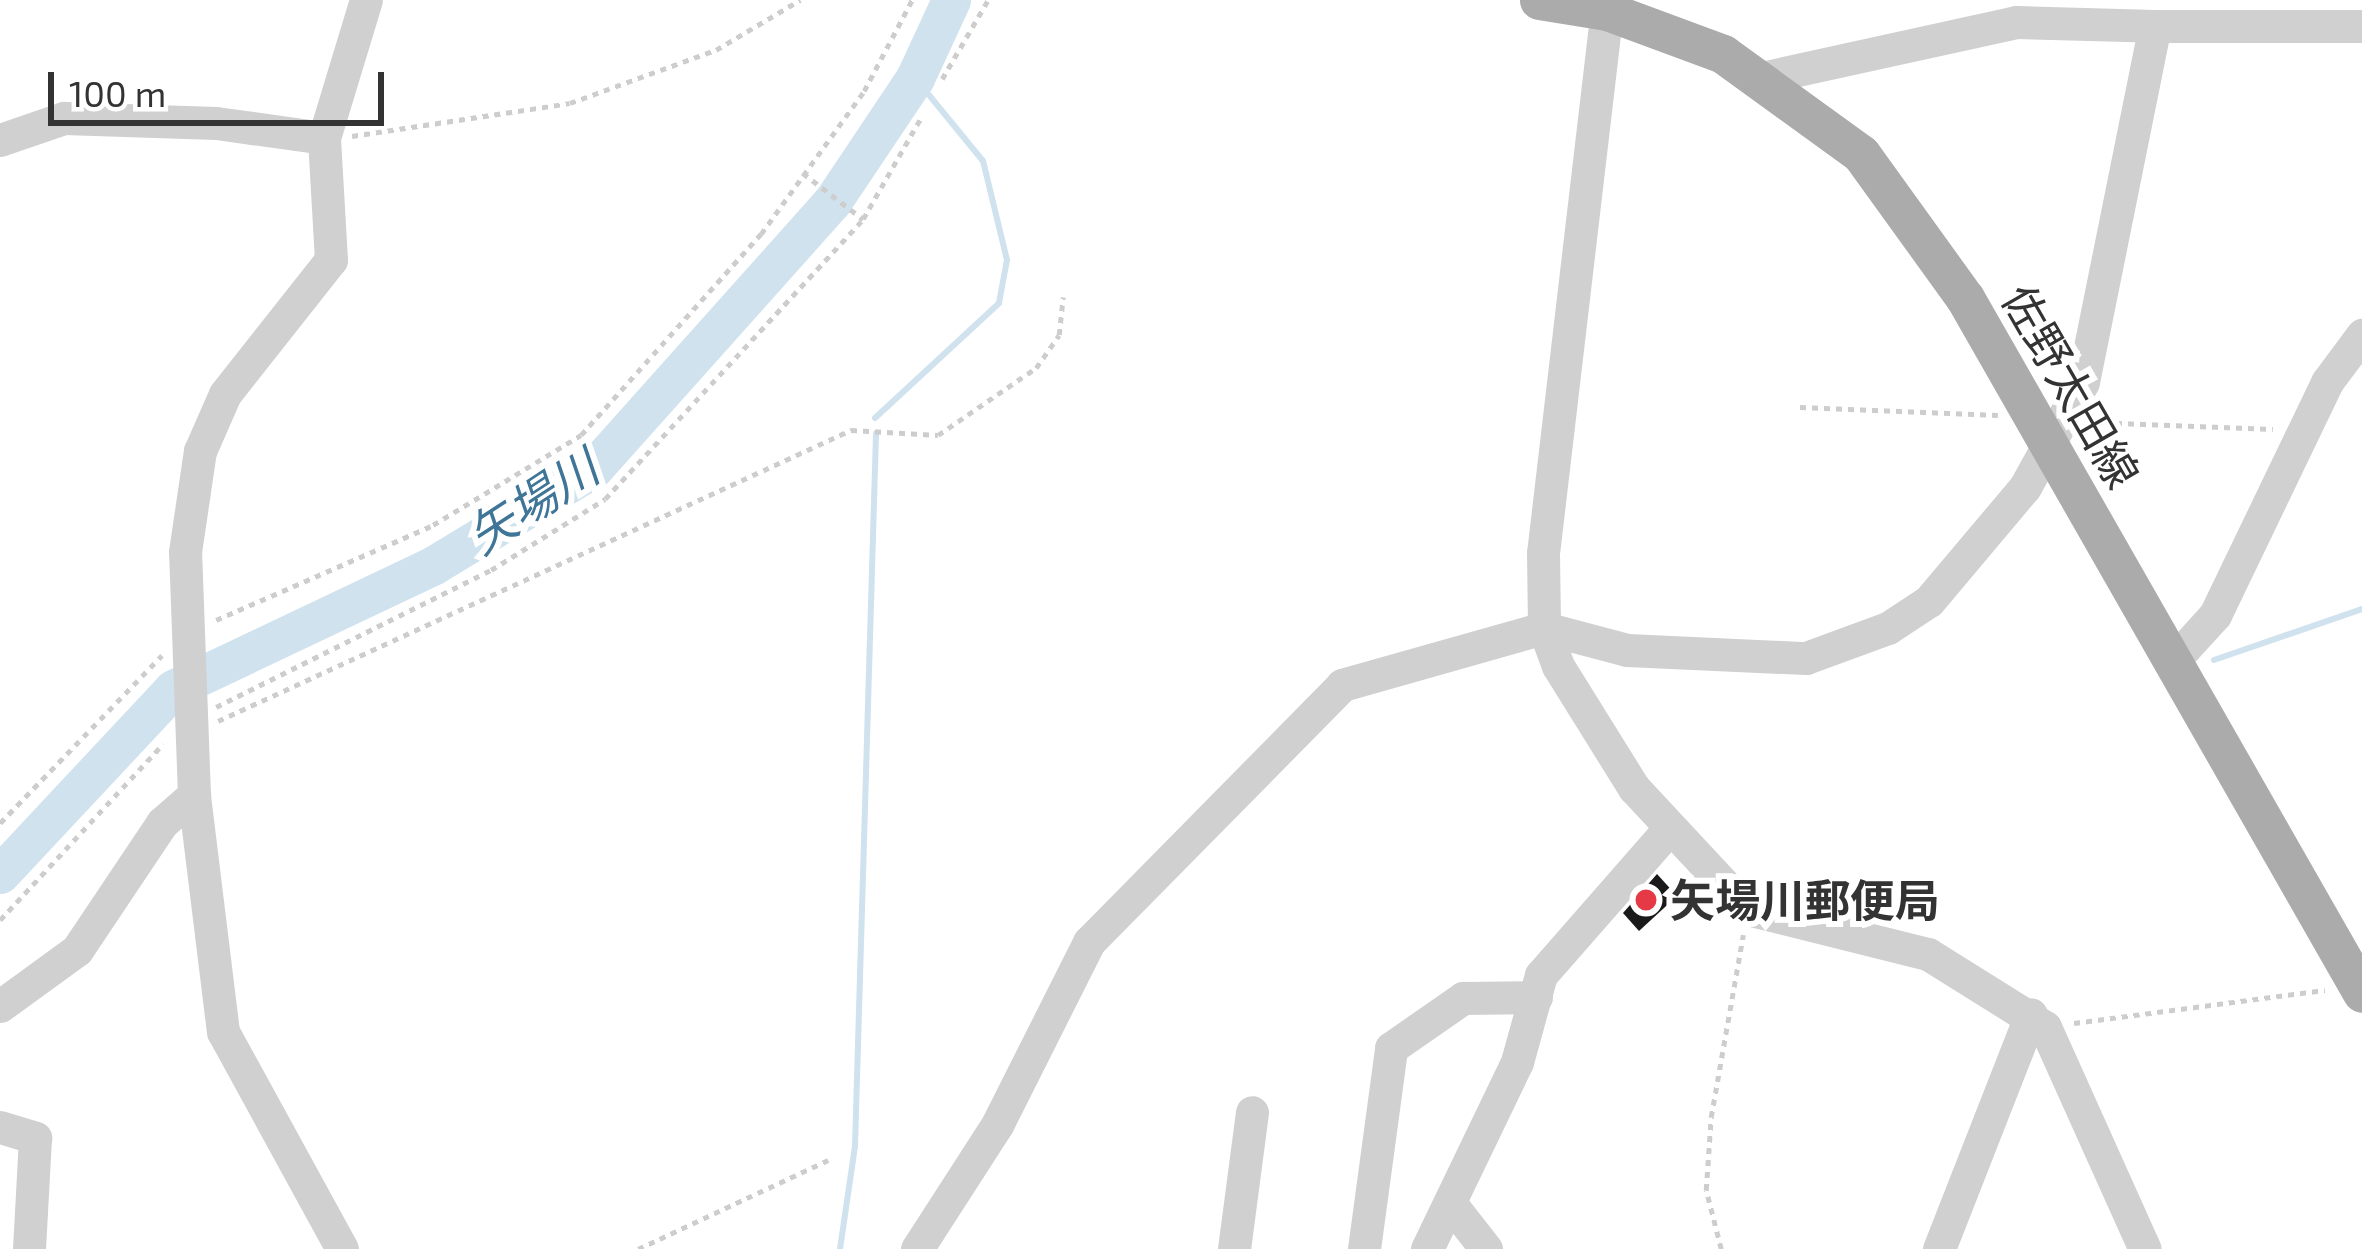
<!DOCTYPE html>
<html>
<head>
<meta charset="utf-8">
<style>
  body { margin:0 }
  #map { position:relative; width:2362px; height:1249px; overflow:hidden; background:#fff; font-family:"Exo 2","Noto Sans JP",sans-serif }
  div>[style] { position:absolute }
  .stream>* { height:6px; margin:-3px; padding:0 3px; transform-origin:3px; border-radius:3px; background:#cfe2ee }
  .river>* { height:39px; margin:-19.5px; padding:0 19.5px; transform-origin:19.5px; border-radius:19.5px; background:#cfe2ee }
  .building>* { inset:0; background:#1a1a1a }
  .path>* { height:4.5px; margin-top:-2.25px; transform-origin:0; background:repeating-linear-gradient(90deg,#cdcdcd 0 6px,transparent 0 12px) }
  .minor>* { height:33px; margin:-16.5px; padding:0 16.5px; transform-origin:16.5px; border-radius:16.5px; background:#d0d0d0 }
  .major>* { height:39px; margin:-19.5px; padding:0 19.5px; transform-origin:19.5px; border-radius:19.5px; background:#ababab }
  .dots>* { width:33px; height:33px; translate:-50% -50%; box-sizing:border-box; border:6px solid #fff; border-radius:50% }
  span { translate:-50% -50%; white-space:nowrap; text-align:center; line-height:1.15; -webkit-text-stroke:12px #fff; paint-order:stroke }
  .street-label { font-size:45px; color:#333 }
  .poi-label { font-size:45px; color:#333; font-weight:700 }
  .left { translate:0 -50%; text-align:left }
  .water-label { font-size:48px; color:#3f7597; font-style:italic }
  .scale { position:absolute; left:48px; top:72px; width:336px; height:54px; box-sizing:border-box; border:6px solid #333; border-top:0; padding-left:15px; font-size:36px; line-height:42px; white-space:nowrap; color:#333; -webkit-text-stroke:9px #fff; paint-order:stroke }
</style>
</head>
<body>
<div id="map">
  <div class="stream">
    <div style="left:875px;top:418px;width:169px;rotate:-42.8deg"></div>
    <div style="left:999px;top:303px;width:44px;rotate:-79.5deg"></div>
    <div style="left:1007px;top:260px;width:102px;rotate:-103.6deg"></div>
    <div style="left:983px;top:161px;width:107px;rotate:-129.3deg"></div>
    <div style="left:2214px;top:660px;width:157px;rotate:-19deg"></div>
    <div style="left:840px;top:1249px;width:104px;rotate:-81.7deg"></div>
    <div style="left:855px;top:1146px;width:713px;rotate:-88.31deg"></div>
  </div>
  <div class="river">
    <div style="left:0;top:874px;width:253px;rotate:-46.9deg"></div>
    <div style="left:173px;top:689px;width:289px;rotate:-25.4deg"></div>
    <div style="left:434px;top:565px;width:187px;rotate:-31.2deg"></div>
    <div style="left:594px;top:468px;width:357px;rotate:-48.2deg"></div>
    <div style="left:832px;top:202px;width:149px;rotate:-56.2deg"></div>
    <div style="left:915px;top:78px;width:86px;rotate:-65.2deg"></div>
  </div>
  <div class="building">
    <div style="clip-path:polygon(1657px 874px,1677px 896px,1639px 931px,1623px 913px)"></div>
  </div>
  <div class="path">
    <div style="left:942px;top:79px;width:91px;rotate:-59.8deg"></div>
    <div style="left:352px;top:136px;width:220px;rotate:-8.6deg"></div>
    <div style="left:570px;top:103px;width:155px;rotate:-20deg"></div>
    <div style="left:716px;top:50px;width:98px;rotate:-30.8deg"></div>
    <div style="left:803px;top:173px;width:76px;rotate:37.5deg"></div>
    <div style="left:1800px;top:407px;width:198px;rotate:2.3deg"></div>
    <div style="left:2092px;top:422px;width:181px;rotate:2.2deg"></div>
    <div style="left:216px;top:620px;width:237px;rotate:-23.6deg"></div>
    <div style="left:433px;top:525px;width:173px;rotate:-31.3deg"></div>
    <div style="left:581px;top:435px;width:270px;rotate:-48.2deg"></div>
    <div style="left:761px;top:234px;width:176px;rotate:-54.2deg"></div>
    <div style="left:864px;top:91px;width:103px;rotate:-62.2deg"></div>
    <div style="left:216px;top:707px;width:307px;rotate:-26.5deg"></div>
    <div style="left:491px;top:570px;width:134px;rotate:-31.9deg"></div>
    <div style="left:605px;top:499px;width:381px;rotate:-47.3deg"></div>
    <div style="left:863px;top:219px;width:119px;rotate:-60.2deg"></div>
    <div style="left:218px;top:721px;width:697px;rotate:-24.69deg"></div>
    <div style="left:851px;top:430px;width:87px;rotate:3.3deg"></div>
    <div style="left:938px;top:435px;width:119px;rotate:-34.4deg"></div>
    <div style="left:1036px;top:368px;width:40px;rotate:-55.1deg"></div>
    <div style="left:1059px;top:335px;width:38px;rotate:-84deg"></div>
    <div style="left:0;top:823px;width:233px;rotate:-46deg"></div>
    <div style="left:0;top:920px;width:240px;rotate:-47.2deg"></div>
    <div style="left:2074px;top:1023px;width:253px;rotate:-7.5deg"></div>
    <div style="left:638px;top:1249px;width:210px;rotate:-25.1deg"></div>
    <div style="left:1721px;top:1249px;width:61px;rotate:-104.3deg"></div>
    <div style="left:1706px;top:1190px;width:73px;rotate:-86.1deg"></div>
    <div style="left:1711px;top:1117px;width:185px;rotate:-80deg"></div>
  </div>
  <div class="minor">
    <div style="left:1608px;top:0;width:557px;rotate:96.7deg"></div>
    <div style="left:1543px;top:553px;width:75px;rotate:89.2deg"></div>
    <div style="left:1544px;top:628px;width:40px;rotate:69.8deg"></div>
    <div style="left:1558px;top:666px;width:144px;rotate:58.1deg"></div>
    <div style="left:1634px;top:788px;width:166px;rotate:47deg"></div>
    <div style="left:1747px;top:909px;width:187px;rotate:14deg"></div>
    <div style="left:1928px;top:954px;width:138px;rotate:32deg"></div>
    <div style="left:2045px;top:1027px;width:243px;rotate:65.8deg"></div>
    <div style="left:1766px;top:77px;width:256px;rotate:-12.4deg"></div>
    <div style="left:2016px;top:22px;width:139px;rotate:1.6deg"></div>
    <div style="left:0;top:140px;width:68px;rotate:-19deg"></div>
    <div style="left:64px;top:118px;width:152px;rotate:1.9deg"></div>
    <div style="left:216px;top:123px;width:109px;rotate:7.9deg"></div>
    <div style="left:2174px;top:660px;width:61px;rotate:-47.7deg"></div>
    <div style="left:2215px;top:615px;width:259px;rotate:-64.3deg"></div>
    <div style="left:2327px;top:382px;width:59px;rotate:-53.3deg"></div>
    <div style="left:0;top:1006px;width:95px;rotate:-36deg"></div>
    <div style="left:77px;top:950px;width:153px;rotate:-56.2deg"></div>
    <div style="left:162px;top:823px;width:43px;rotate:-41.2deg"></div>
    <div style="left:0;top:1127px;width:37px;rotate:17deg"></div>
    <div style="left:35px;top:1138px;width:111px;rotate:93.1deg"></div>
    <div style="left:1454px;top:1208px;width:52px;rotate:52deg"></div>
    <div style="left:342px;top:1249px;width:247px;rotate:-118.7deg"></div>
    <div style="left:223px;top:1032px;width:239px;rotate:-97deg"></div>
    <div style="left:194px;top:795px;width:243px;rotate:-92.1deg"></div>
    <div style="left:185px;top:552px;width:102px;rotate:-81.6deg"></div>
    <div style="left:200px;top:451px;width:62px;rotate:-66.3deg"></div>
    <div style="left:225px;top:394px;width:171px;rotate:-51.7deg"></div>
    <div style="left:331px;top:260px;width:122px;rotate:-93.3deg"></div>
    <div style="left:324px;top:138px;width:144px;rotate:-73.1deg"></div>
    <div style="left:917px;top:1249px;width:148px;rotate:-57.2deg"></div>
    <div style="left:997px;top:1125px;width:205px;rotate:-63.3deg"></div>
    <div style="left:1089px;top:942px;width:361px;rotate:-45.4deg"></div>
    <div style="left:1342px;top:685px;width:210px;rotate:-15.8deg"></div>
    <div style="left:1544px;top:628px;width:86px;rotate:14.8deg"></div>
    <div style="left:1627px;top:650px;width:179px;rotate:2.6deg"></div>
    <div style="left:1806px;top:658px;width:87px;rotate:-20.1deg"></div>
    <div style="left:1888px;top:628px;width:49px;rotate:-33.4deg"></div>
    <div style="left:1929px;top:601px;width:149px;rotate:-49.9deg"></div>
    <div style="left:2025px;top:487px;width:120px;rotate:-61.1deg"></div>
    <div style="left:2083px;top:382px;width:363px;rotate:-78.6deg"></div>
    <div style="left:2155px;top:26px;width:207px"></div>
    <div style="left:1234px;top:1249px;width:138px;rotate:-82.5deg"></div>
    <div style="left:1364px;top:1249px;width:203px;rotate:-82.3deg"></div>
    <div style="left:1391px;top:1048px;width:88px;rotate:-34.8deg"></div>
    <div style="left:1463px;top:998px;width:73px;rotate:-0.8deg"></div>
    <div style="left:1427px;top:1249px;width:208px;rotate:-64.3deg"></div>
    <div style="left:1517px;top:1062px;width:90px;rotate:-74.6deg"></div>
    <div style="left:1541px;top:975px;width:193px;rotate:-48.8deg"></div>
    <div style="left:1939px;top:1249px;width:252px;rotate:-68.6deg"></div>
  </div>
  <div class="major">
    <div style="left:1539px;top:0;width:69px;rotate:9.2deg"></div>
    <div style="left:1607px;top:11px;width:124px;rotate:20.3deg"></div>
    <div style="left:1723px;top:54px;width:170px;rotate:35.9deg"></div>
    <div style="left:1861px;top:154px;width:178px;rotate:54.2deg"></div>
    <div style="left:1965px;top:298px;width:800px;rotate:60.26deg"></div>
  </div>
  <div class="dots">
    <div style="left:1646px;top:900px;background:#e63946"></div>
  </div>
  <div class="street-label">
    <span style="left:2071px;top:386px;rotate:60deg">佐野太田線</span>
  </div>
  <div class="poi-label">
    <span class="left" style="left:1670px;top:900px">矢場川郵便局</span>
  </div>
  <div class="water-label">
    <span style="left:532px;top:501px;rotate:-33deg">矢場川</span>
  </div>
  <div class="scale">100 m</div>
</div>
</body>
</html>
